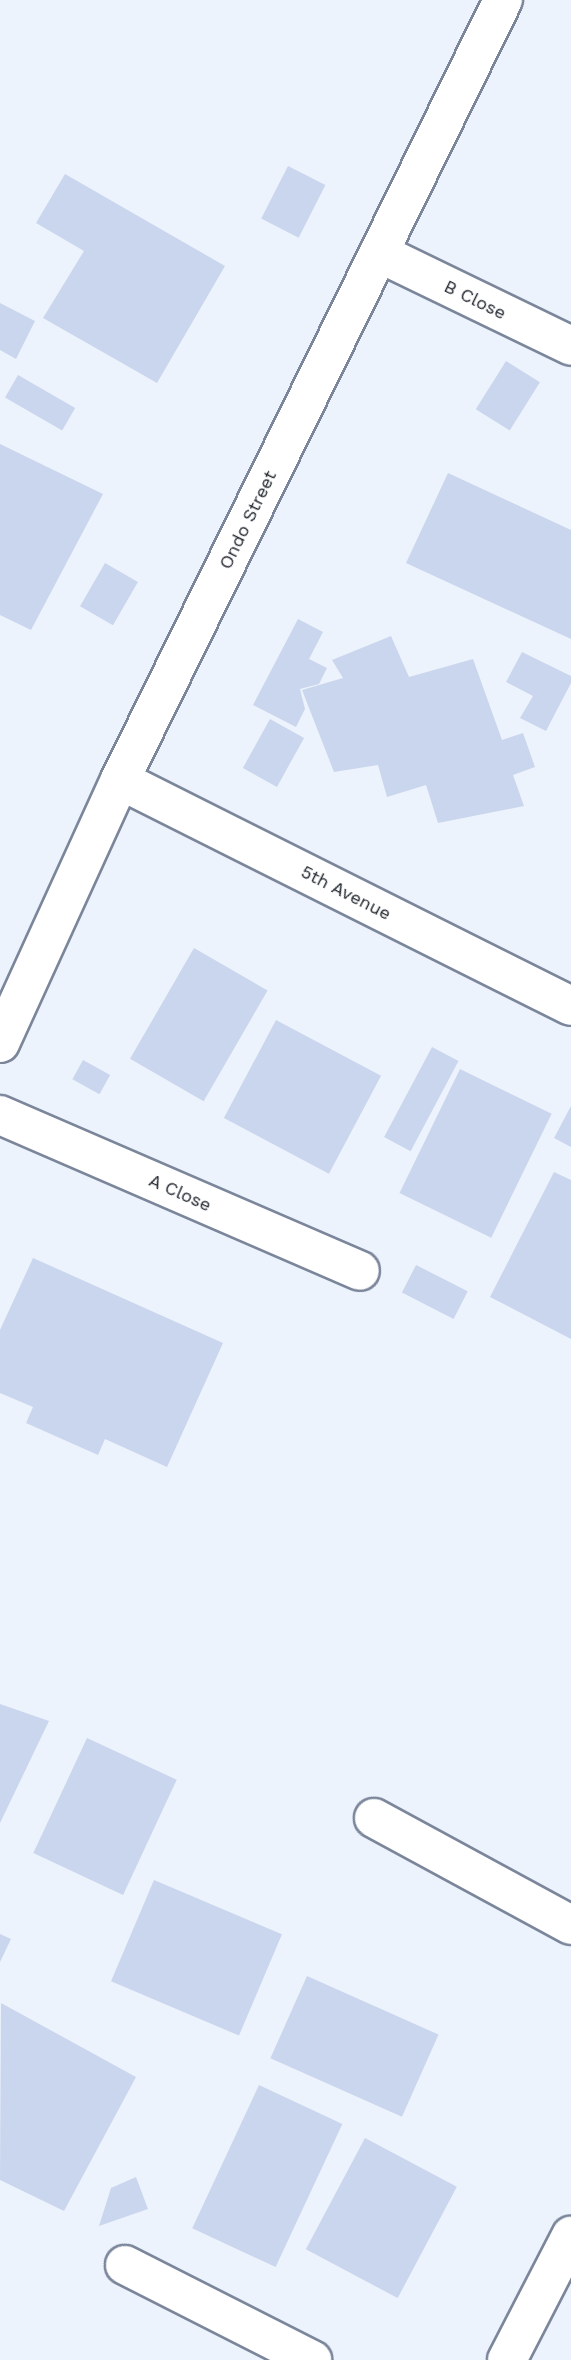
<!DOCTYPE html>
<html>
<head>
<meta charset="utf-8">
<style>
  body { margin:0 }
  #map { position:relative; width:571px; height:2360px; overflow:hidden; background:#edf3fc; font-family:"Work Sans",sans-serif }
  div>[style] { position:absolute }
  .building>* { inset:0; background:#cad6ed; transform-origin:0 0 }
  .roads { filter:drop-shadow(2px 0 #7b869b) drop-shadow(-2px 0 #7b869b) drop-shadow(0 2px #7b869b) drop-shadow(0 -2px #7b869b) }
  .street>* { height:38px; margin:-19px; padding:0 19px; transform-origin:19px; border-radius:19px; background:#fff }
  span { translate:-50% -50%; white-space:nowrap; text-align:center; line-height:1.15; -webkit-text-stroke:6px #fff; paint-order:stroke }
  .street-label { font-size:18px; color:#21262e }
</style>
</head>
<body>
<div id="map">
  <div class="building">
    <div style="left:288px;top:166px;width:42px;height:59px;rotate:27deg"></div>
    <div style="clip-path:polygon(65px 174px,225px 266px,157px 383px,43px 318px,84px 251px,36px 223px)"></div>
    <div style="clip-path:polygon(0 303px,35px 321px,16px 359px,0 350px)"></div>
    <div style="left:506px;top:361px;width:40px;height:57px;rotate:32deg"></div>
    <div style="left:18px;top:375px;width:66px;height:26px;rotate:30deg"></div>
    <div style="clip-path:polygon(0 444px,103px 494px,31px 630px,0 615px)"></div>
    <div style="clip-path:polygon(448px 473px,571px 530px,571px 639px,406px 563px)"></div>
    <div style="left:105px;top:563px;width:38px;height:50px;rotate:30deg"></div>
    <div style="clip-path:polygon(298px 619px,323px 632px,309px 659px,327px 668px,319px 684px,300px 689px,305px 709px,296px 727px,253px 705px)"></div>
    <div style="clip-path:polygon(391px 636px,409px 677px,473px 659px,502px 740px,523px 733px,535px 767px,513px 775px,524px 806px,438px 823px,426px 785px,387px 797px,378px 765px,334px 772px,302px 690px,343px 678px,332px 660px)"></div>
    <div style="clip-path:polygon(522px 652px,571px 676px,571px 683px,546px 731px,520px 718px,533px 696px,506px 682px)"></div>
    <div style="left:270px;top:719px;width:39px;height:56px;rotate:29deg"></div>
    <div style="left:194px;top:948px;width:85px;height:128px;rotate:30deg"></div>
    <div style="left:276px;top:1020px;width:119px;height:111px;rotate:28deg"></div>
    <div style="left:432px;top:1047px;width:30px;height:102px;rotate:28deg"></div>
    <div style="left:83px;top:1060px;width:31px;height:22px;rotate:29deg"></div>
    <div style="left:460px;top:1069px;width:102px;height:138px;rotate:26deg"></div>
    <div style="clip-path:polygon(571px 1106px,571px 1147px,554px 1138px)"></div>
    <div style="clip-path:polygon(554px 1172px,571px 1180px,571px 1339px,490px 1297px)"></div>
    <div style="clip-path:polygon(33px 1258px,223px 1343px,167px 1467px,105px 1439px,98px 1455px,26px 1423px,33px 1407px,0 1393px,0 1330px)"></div>
    <div style="left:416px;top:1265px;width:58px;height:31px;rotate:27deg"></div>
    <div style="clip-path:polygon(0 1704px,49px 1721px,0 1823px)"></div>
    <div style="left:87px;top:1738px;width:99px;height:127px;rotate:25deg"></div>
    <div style="left:154px;top:1880px;width:139px;height:110px;rotate:23deg"></div>
    <div style="clip-path:polygon(0 1934px,11px 1939px,0 1962px)"></div>
    <div style="left:307px;top:1976px;width:144px;height:90px;rotate:24deg"></div>
    <div style="clip-path:polygon(1px 2003px,136px 2077px,64px 2211px,0 2180px)"></div>
    <div style="left:259px;top:2085px;width:92px;height:158px;rotate:25deg"></div>
    <div style="left:365px;top:2138px;width:104px;height:126px;rotate:28deg"></div>
    <div style="clip-path:polygon(136px 2177px,148px 2209px,99px 2226px,111px 2188px)"></div>
  </div>
  <div class="roads">
    <div class="street">
      <div style="left:379px;top:253px;width:213px;rotate:25.8deg"></div>
      <div style="left:120px;top:780px;width:504px;rotate:26.62deg"></div>
      <div style="left:0;top:1043px;width:289px;rotate:-65.5deg"></div>
      <div style="left:120px;top:780px;width:869px;rotate:-63.85deg"></div>
      <div style="left:0;top:1115px;width:392px;rotate:23.4deg"></div>
      <div style="left:374px;top:1818px;width:224px;rotate:28.5deg"></div>
      <div style="left:125px;top:2265px;width:210px;rotate:26.9deg"></div>
      <div style="left:507px;top:2360px;width:140px;rotate:-62.7deg"></div>
    </div>
  </div>
  <div class="street-label">
    <span style="left:475px;top:300px;rotate:26deg">B Close</span>
    <span style="left:248px;top:520px;rotate:-64deg">Ondo Street</span>
    <span style="left:346px;top:893px;rotate:27deg">5th Avenue</span>
    <span style="left:180px;top:1193px;rotate:24deg">A Close</span>
  </div>
</div>
</body>
</html>
